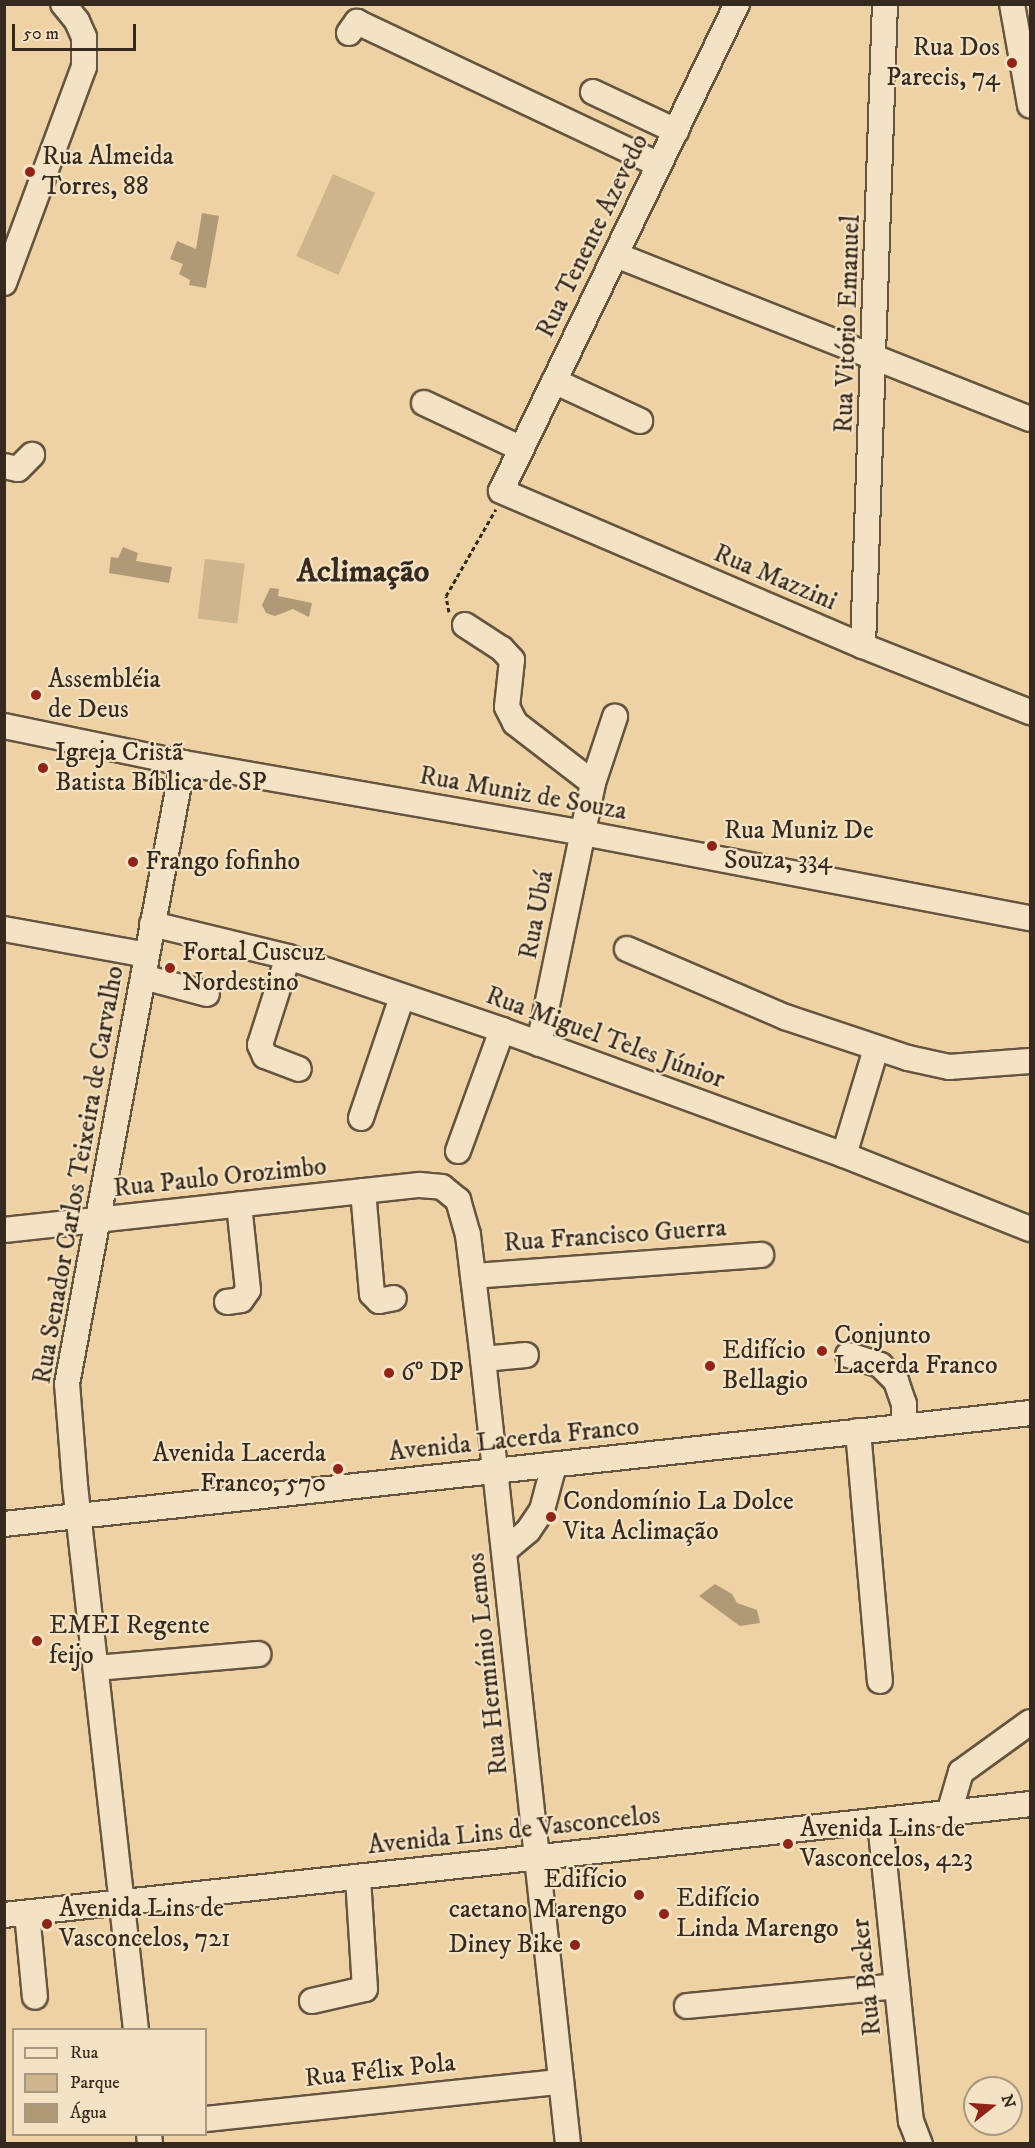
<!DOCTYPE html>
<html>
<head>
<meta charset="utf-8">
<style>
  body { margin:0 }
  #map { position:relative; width:1035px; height:2148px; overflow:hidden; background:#eed2a4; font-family:"IM FELL DW Pica",serif }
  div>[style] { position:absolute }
  .green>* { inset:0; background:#cfb58d; transform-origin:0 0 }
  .water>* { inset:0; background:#af9976 }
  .path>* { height:3px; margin-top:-1.5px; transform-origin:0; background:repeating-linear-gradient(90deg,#362a1e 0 4.5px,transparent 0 7.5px) }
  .roads { filter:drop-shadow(2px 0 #645440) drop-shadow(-2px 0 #645440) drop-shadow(0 2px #645440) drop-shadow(0 -2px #645440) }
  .minor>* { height:24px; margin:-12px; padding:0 12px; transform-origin:12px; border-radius:12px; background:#f4e2c4 }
  .dots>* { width:16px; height:16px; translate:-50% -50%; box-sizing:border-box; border:3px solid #f4e2c4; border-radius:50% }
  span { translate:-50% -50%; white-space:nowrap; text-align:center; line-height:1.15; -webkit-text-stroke:4.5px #f4e2c4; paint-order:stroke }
  .poi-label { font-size:26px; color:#362a1e }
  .right { translate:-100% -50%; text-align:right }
  .left { translate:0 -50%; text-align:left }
  .street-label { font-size:26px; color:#362a1e }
  .district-label { font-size:32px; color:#362a1e; font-weight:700 }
  .frame { position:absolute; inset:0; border:6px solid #362a1e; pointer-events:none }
  .legend { position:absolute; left:12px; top:2028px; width:195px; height:108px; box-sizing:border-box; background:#f4e2c4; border:2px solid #a89882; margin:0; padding:8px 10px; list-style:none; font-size:18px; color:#362a1e }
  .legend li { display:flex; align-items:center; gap:12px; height:30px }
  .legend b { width:30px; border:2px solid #a89882 }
  .north { position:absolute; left:963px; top:2076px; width:60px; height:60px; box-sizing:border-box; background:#f4e2c4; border:2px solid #a89882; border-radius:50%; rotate:73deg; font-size:16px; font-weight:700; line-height:24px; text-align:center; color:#362a1e }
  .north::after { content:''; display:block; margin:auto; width:21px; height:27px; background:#8f2418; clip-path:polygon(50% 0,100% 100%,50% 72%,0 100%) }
  .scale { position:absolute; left:12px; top:24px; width:124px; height:27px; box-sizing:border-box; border:3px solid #362a1e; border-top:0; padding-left:8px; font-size:18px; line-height:21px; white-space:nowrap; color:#362a1e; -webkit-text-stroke:4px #f4e2c4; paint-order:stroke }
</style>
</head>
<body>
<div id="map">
  <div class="green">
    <div style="left:333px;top:174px;width:46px;height:90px;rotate:24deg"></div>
    <div style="left:205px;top:559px;width:40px;height:60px;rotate:7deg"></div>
  </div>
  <div class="water">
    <div style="clip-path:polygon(202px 213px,219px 216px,206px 288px,189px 285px,190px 280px,179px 274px,183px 264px,170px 259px,177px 241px,196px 249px)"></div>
    <div style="clip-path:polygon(123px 547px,138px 553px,136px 561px,172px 567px,169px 583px,109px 573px,111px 557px,118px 558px)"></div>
    <div style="clip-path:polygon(270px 588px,279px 589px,278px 596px,312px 603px,309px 617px,293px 609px,275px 616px,266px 613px,262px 605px)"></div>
    <div style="clip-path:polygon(715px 1584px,732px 1594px,737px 1603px,757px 1610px,760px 1623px,740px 1626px,699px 1596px)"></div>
  </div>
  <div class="path">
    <div style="left:449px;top:612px;width:16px;rotate:-101deg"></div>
    <div style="left:446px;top:596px;width:100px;rotate:-60.1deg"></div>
  </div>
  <div class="roads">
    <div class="minor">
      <div style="left:737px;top:4px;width:541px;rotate:115.85deg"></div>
      <div style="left:501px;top:491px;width:394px;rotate:23.2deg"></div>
      <div style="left:863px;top:646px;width:180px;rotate:21.6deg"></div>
      <div style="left:1012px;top:4px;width:103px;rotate:79.9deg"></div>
      <div style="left:349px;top:33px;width:14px;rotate:-54deg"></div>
      <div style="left:357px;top:22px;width:334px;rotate:25.3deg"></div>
      <div style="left:593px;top:92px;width:92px;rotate:25.2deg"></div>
      <div style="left:616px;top:255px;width:445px;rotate:21.6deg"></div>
      <div style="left:4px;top:283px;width:230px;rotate:-69.7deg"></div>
      <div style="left:84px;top:67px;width:30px;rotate:-90deg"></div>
      <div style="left:84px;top:37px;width:17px;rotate:-114deg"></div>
      <div style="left:77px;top:21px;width:22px;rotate:-129deg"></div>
      <div style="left:554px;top:381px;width:95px;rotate:24.9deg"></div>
      <div style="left:424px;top:403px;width:106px;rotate:25.1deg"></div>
      <div style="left:4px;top:466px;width:14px;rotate:12deg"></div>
      <div style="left:18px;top:469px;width:20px;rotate:-45deg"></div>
      <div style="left:465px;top:625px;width:44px;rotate:33deg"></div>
      <div style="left:502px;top:649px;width:15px;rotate:48deg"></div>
      <div style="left:512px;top:660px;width:47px;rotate:96.1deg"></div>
      <div style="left:507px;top:707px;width:18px;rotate:63deg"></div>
      <div style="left:515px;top:723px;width:98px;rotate:37.6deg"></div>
      <div style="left:863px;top:646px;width:642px;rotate:-88.04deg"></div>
      <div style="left:4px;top:726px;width:183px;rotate:11.7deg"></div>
      <div style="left:183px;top:763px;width:406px;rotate:9.9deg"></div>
      <div style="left:583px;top:833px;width:455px;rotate:10.8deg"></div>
      <div style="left:152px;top:924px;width:140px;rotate:13.6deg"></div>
      <div style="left:288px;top:957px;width:226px;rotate:18.8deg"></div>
      <div style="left:502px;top:1030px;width:364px;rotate:20.1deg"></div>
      <div style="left:844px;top:1155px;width:200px;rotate:21.7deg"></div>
      <div style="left:4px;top:929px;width:145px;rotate:10.3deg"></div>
      <div style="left:627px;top:949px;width:172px;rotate:23.3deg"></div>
      <div style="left:785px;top:1017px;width:130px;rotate:18.4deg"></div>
      <div style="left:908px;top:1058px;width:42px;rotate:12.4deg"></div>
      <div style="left:949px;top:1067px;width:81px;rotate:-4.2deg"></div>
      <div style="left:288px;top:957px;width:92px;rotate:107.7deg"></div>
      <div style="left:260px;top:1045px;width:12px;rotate:66deg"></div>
      <div style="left:265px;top:1056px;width:36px;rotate:21deg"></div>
      <div style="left:143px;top:977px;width:66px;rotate:14.9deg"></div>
      <div style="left:539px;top:1044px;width:267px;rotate:-78.3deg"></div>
      <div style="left:593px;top:783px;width:70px;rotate:-71.6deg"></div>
      <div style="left:361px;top:1118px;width:128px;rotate:-71.3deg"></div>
      <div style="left:458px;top:1151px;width:129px;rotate:-70deg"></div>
      <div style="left:844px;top:1155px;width:111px;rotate:-73.2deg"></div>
      <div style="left:363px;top:1191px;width:103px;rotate:85deg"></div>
      <div style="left:372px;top:1294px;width:10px;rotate:45deg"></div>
      <div style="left:379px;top:1301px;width:15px;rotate:-11deg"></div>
      <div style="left:4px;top:1230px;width:418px;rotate:-6.2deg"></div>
      <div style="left:420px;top:1185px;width:22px;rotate:5deg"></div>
      <div style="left:442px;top:1187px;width:21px;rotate:39deg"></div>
      <div style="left:458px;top:1200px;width:36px;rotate:74deg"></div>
      <div style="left:468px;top:1235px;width:125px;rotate:83.1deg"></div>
      <div style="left:483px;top:1359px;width:790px;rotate:83.82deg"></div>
      <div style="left:473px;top:1276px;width:289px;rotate:-4.2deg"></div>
      <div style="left:227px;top:1302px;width:14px;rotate:-8deg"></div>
      <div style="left:241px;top:1300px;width:12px;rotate:-55deg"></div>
      <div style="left:248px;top:1290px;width:86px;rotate:-96deg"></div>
      <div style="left:848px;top:1355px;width:34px;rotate:17deg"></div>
      <div style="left:880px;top:1365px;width:23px;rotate:45deg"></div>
      <div style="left:896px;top:1381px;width:24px;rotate:71deg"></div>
      <div style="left:904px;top:1404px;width:22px;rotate:90deg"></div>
      <div style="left:483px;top:1359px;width:43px;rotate:-5.3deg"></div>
      <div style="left:858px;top:1431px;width:251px;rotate:85deg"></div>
      <div style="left:4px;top:1524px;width:1032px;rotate:-6.17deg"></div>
      <div style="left:504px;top:1551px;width:31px;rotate:-40deg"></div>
      <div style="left:528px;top:1531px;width:25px;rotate:-56deg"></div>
      <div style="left:542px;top:1510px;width:47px;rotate:-75.1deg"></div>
      <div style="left:96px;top:1668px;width:163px;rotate:-4.9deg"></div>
      <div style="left:949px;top:1813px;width:43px;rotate:-73.7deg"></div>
      <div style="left:961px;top:1772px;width:85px;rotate:-35.9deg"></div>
      <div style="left:880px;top:1822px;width:301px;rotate:84.1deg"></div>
      <div style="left:911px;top:2121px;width:25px;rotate:69deg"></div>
      <div style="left:27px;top:1913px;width:84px;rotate:84.6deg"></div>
      <div style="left:4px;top:1915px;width:1032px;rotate:-6.17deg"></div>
      <div style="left:312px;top:2001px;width:54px;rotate:-12.8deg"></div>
      <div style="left:365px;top:1989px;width:112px;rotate:-93.6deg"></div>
      <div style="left:687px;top:2006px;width:211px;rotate:-5.4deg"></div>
      <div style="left:136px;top:2030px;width:548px;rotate:-96.39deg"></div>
      <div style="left:75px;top:1485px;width:101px;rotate:-94.5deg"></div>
      <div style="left:67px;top:1384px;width:632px;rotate:-79.42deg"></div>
      <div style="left:206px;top:2119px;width:357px;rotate:-6deg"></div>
      <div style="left:149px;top:2134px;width:10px;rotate:84deg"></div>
    </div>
  </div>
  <div class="dots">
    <div style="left:1012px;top:63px;background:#8f2418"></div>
    <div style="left:30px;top:172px;background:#8f2418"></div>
    <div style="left:36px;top:695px;background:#8f2418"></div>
    <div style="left:43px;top:768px;background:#8f2418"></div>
    <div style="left:712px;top:846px;background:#8f2418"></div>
    <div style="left:133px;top:862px;background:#8f2418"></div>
    <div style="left:170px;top:968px;background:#8f2418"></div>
    <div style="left:822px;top:1351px;background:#8f2418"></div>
    <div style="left:710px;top:1366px;background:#8f2418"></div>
    <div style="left:389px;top:1373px;background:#8f2418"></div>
    <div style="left:338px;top:1469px;background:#8f2418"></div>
    <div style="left:551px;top:1517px;background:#8f2418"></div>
    <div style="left:37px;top:1641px;background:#8f2418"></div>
    <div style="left:788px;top:1844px;background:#8f2418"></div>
    <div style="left:639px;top:1895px;background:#8f2418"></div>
    <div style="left:664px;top:1914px;background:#8f2418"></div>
    <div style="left:47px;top:1924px;background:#8f2418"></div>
    <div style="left:575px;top:1945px;background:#8f2418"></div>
  </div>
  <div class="poi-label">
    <span class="right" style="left:1000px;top:63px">Rua Dos<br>Parecis, 74</span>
    <span class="left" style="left:42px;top:172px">Rua Almeida<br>Torres, 88</span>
    <span class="left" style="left:48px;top:695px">Assembléia<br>de Deus</span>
    <span class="left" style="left:55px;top:768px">Igreja Cristã<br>Batista Bíblica de SP</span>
    <span class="left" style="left:724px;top:846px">Rua Muniz De<br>Souza, 334</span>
    <span class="left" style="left:145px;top:862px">Frango fofinho</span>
    <span class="left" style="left:182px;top:968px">Fortal Cuscuz<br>Nordestino</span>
    <span class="left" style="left:834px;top:1351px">Conjunto<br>Lacerda Franco</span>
    <span class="left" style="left:722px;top:1366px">Edifício<br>Bellagio</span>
    <span class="left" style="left:401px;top:1373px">6º DP</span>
    <span class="right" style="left:326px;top:1469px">Avenida Lacerda<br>Franco, 570</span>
    <span class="left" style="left:563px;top:1517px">Condomínio La Dolce<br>Vita Aclimação</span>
    <span class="left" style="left:49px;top:1641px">EMEI Regente<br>feijo</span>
    <span class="left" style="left:800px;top:1844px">Avenida Lins de<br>Vasconcelos, 423</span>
    <span class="right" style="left:627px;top:1895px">Edifício<br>caetano Marengo</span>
    <span class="left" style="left:676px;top:1914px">Edifício<br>Linda Marengo</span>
    <span class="left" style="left:59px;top:1924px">Avenida Lins de<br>Vasconcelos, 721</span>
    <span class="right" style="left:563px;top:1945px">Diney Bike</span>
  </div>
  <div class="street-label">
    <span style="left:593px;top:236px;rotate:-64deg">Rua Tenente Azevedo</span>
    <span style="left:848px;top:324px;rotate:-88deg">Rua Vitório Emanuel</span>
    <span style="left:775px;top:578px;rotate:23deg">Rua Mazzini</span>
    <span style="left:523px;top:794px;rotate:10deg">Rua Muniz de Souza</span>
    <span style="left:537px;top:915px;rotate:-79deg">Rua Ubá</span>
    <span style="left:605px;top:1038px;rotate:20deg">Rua Miguel Teles Júnior</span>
    <span style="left:79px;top:1175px;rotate:-80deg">Rua Senador Carlos Teixeira de Carvalho</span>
    <span style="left:220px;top:1178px;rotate:-6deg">Rua Paulo Orozimbo</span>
    <span style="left:615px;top:1236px;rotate:-4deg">Rua Francisco Guerra</span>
    <span style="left:514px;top:1440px;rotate:-6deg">Avenida Lacerda Franco</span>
    <span style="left:488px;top:1664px;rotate:-96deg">Rua Hermínio Lemos</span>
    <span style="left:514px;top:1831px;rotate:-6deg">Avenida Lins de Vasconcelos</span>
    <span style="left:867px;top:1977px;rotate:-96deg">Rua Backer</span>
    <span style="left:380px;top:2071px;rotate:-6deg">Rua Félix Pola</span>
  </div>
  <div class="district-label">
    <span style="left:363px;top:572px">Aclimação</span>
  </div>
  <div class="frame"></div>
  <ul class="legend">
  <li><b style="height:8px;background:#f4e2c4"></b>Rua</li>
  <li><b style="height:16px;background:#cfb58d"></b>Parque</li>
  <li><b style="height:16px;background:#af9976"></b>Água</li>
  </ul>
  <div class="north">N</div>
  <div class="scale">50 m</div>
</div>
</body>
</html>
